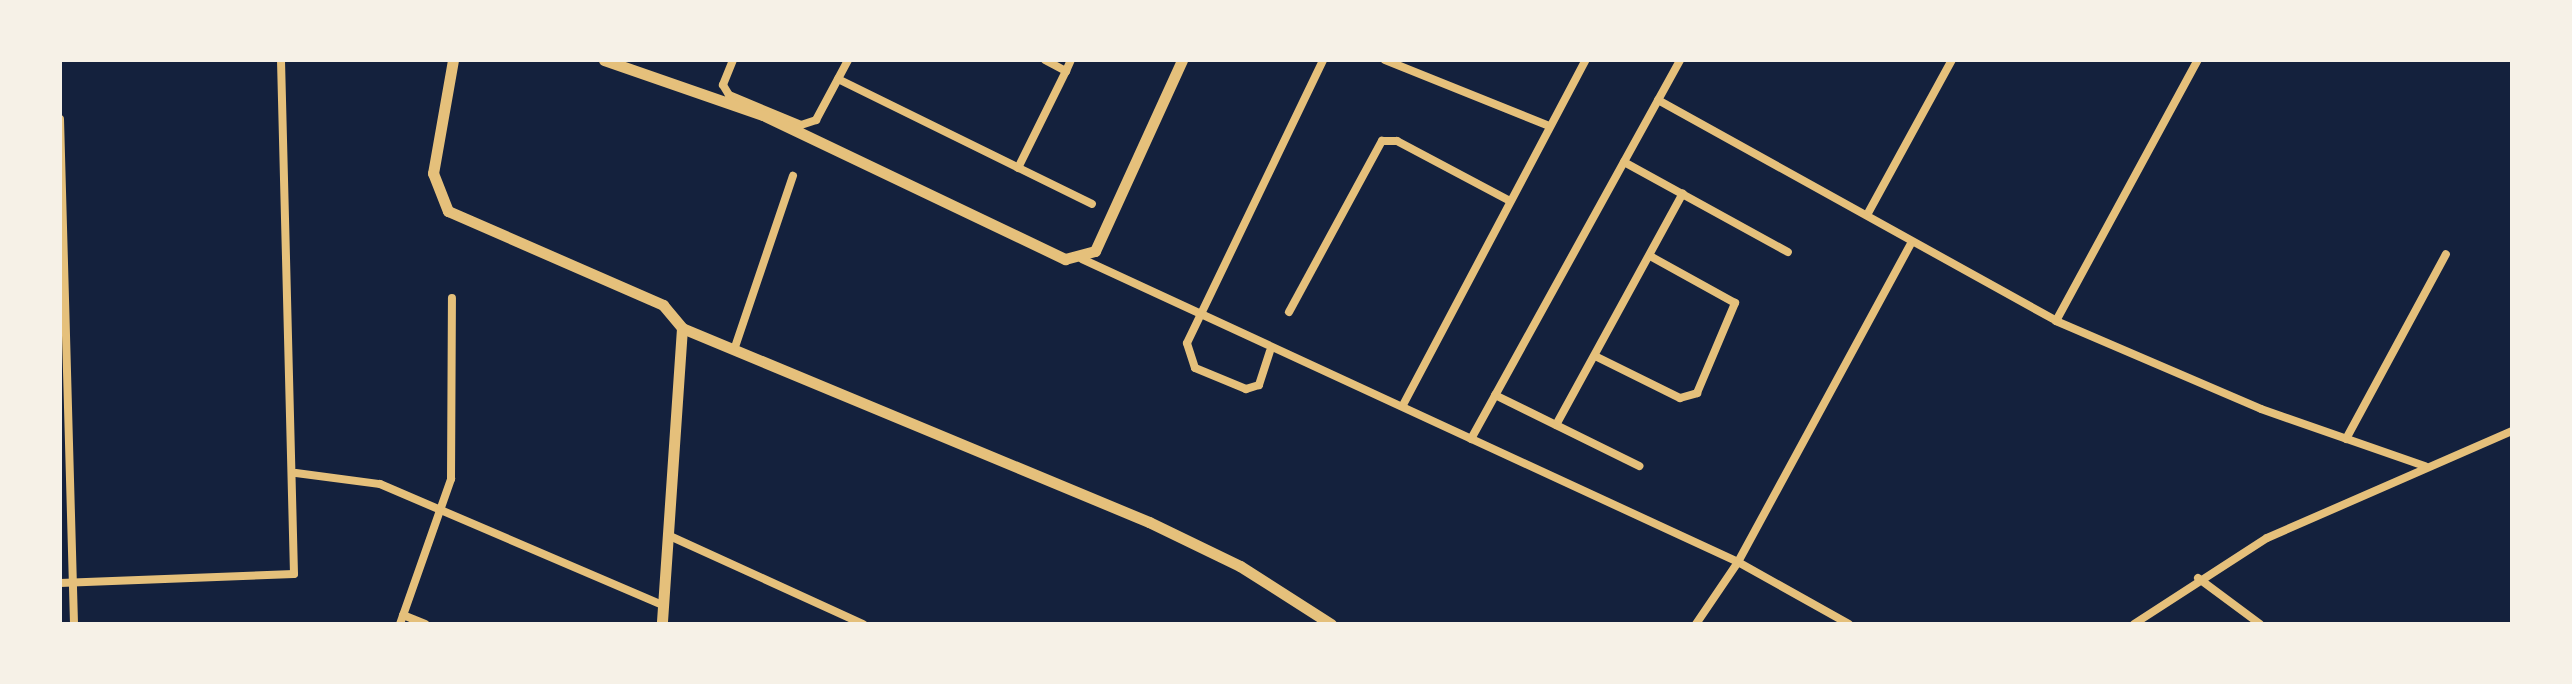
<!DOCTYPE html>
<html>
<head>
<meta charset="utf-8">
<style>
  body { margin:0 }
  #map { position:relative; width:2572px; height:684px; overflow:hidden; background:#14213d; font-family:"Nunito Sans",sans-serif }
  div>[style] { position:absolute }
  .minor>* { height:8px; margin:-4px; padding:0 4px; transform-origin:4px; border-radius:4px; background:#e5c07b }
  .tertiary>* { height:11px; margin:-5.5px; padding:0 5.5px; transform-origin:5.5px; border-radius:5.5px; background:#e5c07b }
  span { translate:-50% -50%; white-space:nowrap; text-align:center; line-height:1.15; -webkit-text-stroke:7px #f6f1e7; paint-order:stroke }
  .frame { position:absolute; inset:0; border:62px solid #f6f1e7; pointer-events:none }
</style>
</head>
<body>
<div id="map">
  <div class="minor">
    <div style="left:733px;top:60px;width:27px;rotate:112deg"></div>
    <div style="left:723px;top:85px;width:12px;rotate:59deg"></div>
    <div style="left:729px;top:95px;width:78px;rotate:22.6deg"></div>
    <div style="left:801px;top:125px;width:16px;rotate:-18deg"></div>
    <div style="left:816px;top:120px;width:68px;rotate:-61.9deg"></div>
    <div style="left:1045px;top:60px;width:24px;rotate:28deg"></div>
    <div style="left:1066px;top:71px;width:12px;rotate:-66deg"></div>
    <div style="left:1385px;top:60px;width:177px;rotate:21.9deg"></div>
    <div style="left:838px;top:79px;width:283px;rotate:26.2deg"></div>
    <div style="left:1658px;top:100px;width:455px;rotate:29deg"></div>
    <div style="left:2056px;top:321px;width:223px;rotate:23.2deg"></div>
    <div style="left:2261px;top:409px;width:174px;rotate:19.2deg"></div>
    <div style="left:60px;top:119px;width:505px;rotate:88.41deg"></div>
    <div style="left:1624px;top:162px;width:187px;rotate:28.8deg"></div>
    <div style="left:1018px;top:168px;width:108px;rotate:-63.7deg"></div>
    <div style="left:1867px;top:215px;width:177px;rotate:-61.3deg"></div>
    <div style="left:1082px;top:259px;width:723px;rotate:24.79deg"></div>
    <div style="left:1738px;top:562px;width:127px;rotate:29.2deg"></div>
    <div style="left:1289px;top:312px;width:195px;rotate:-61.5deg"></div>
    <div style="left:1382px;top:141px;width:15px"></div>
    <div style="left:1397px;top:141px;width:128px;rotate:28deg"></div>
    <div style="left:2056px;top:321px;width:297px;rotate:-61.5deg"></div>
    <div style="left:734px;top:350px;width:184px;rotate:-71.3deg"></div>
    <div style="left:1270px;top:351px;width:36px;rotate:108deg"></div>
    <div style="left:1259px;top:385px;width:14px;rotate:163deg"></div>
    <div style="left:1246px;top:389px;width:55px;rotate:-157.6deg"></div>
    <div style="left:1195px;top:368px;width:26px;rotate:-108deg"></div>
    <div style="left:1187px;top:343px;width:314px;rotate:-64.3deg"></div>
    <div style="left:1595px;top:356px;width:95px;rotate:26.3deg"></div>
    <div style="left:1680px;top:398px;width:18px;rotate:-16deg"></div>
    <div style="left:1697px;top:393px;width:98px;rotate:-67.1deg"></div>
    <div style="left:1735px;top:303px;width:97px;rotate:-151.1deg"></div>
    <div style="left:1495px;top:395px;width:161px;rotate:26.2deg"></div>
    <div style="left:1403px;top:405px;width:391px;rotate:-62.1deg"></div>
    <div style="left:1556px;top:425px;width:264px;rotate:-61.3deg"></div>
    <div style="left:1471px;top:439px;width:433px;rotate:-61.1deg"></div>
    <div style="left:2346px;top:439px;width:210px;rotate:-61.6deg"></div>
    <div style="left:296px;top:473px;width:85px;rotate:7.5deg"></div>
    <div style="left:380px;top:484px;width:307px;rotate:23.2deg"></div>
    <div style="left:672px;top:537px;width:210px;rotate:24.5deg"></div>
    <div style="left:2198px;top:578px;width:77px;rotate:36.6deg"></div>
    <div style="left:60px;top:583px;width:234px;rotate:-2.2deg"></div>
    <div style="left:294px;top:574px;width:514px;rotate:-91.45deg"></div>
    <div style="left:403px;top:615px;width:24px;rotate:22deg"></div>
    <div style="left:400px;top:624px;width:154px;rotate:-70.6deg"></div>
    <div style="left:451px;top:479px;width:181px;rotate:-89.7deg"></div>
    <div style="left:1696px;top:624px;width:75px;rotate:-55.9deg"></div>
    <div style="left:1738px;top:562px;width:364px;rotate:-61.5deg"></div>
    <div style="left:2134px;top:624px;width:158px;rotate:-32.9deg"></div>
    <div style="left:2267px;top:538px;width:267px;rotate:-23.6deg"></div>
  </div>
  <div class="tertiary">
    <div style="left:453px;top:60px;width:115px;rotate:100deg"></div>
    <div style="left:433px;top:173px;width:41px;rotate:68.5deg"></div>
    <div style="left:448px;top:211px;width:235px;rotate:23.6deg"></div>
    <div style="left:663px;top:305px;width:30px;rotate:50deg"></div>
    <div style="left:682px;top:328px;width:297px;rotate:93.9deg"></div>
    <div style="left:604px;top:60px;width:168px;rotate:19.1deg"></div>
    <div style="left:763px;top:115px;width:335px;rotate:25.5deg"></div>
    <div style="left:1065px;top:259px;width:31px;rotate:-15deg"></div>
    <div style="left:1095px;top:251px;width:210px;rotate:-65.5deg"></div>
    <div style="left:682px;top:328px;width:506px;rotate:22.56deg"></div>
    <div style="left:1149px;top:522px;width:101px;rotate:25.8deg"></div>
    <div style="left:1240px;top:566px;width:108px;rotate:32.5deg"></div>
  </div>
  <div class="frame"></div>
</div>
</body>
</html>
